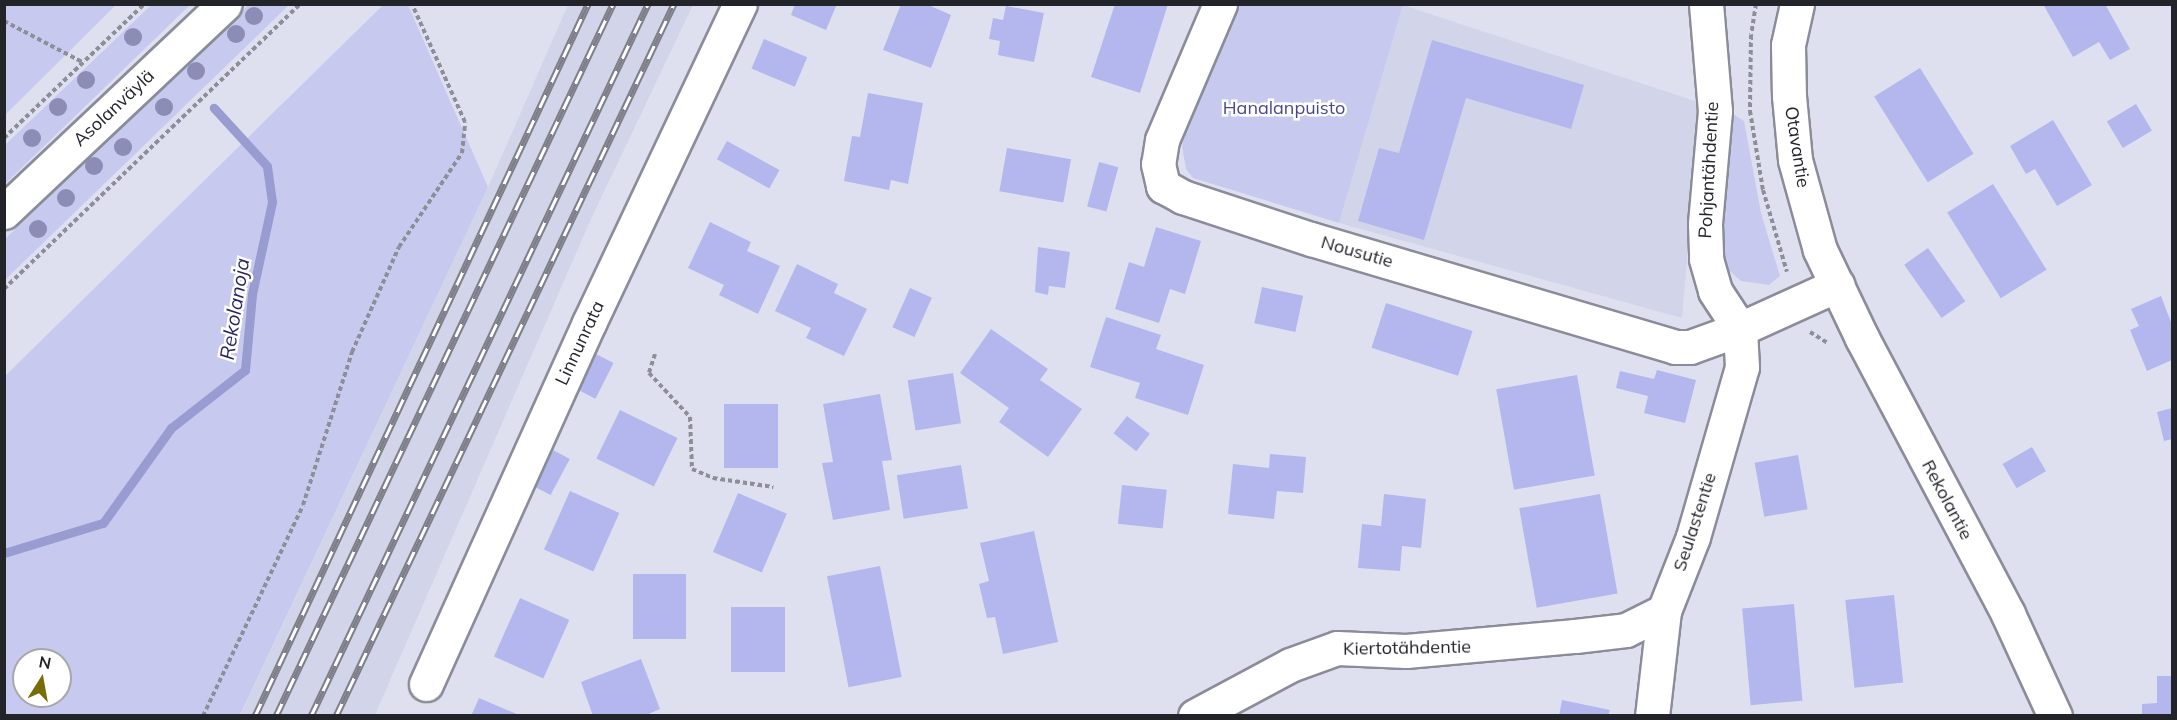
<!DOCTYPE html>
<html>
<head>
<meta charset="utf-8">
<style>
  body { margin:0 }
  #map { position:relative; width:2177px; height:720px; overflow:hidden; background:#dfe0ef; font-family:Mulish,sans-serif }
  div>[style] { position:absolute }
  .built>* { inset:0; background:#d2d5ea }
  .green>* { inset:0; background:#c7caee }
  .stream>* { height:9px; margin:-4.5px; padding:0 4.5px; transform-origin:4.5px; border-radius:4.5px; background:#989cd0 }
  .building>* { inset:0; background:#b3b7ed; transform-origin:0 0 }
  .path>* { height:4px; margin-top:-2px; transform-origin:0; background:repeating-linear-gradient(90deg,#8d8e98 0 4.5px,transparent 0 7.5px) }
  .roads { filter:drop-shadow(2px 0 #8a8c99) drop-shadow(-2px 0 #8a8c99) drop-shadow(0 2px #8a8c99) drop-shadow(0 -2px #8a8c99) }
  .street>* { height:33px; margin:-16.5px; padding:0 16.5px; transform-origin:16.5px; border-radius:16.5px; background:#fff }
  .secondary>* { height:33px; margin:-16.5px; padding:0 16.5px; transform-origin:16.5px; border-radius:16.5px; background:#fff }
  .rail>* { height:7px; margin-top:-3.5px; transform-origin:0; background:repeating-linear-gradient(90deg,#fff 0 14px,#7d7e88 0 28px); box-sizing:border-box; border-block:2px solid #7d7e88 }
  .trees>* { width:18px; height:18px; margin:-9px; border-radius:50%; background:#8c8cb7 }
  span { translate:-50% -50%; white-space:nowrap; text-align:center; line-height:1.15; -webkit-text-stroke:5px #fff; paint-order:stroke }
  .street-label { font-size:18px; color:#232429 }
  .park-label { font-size:18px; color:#48488a }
  .water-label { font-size:20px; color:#272361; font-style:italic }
  .frame { position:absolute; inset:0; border:6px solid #232429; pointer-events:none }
  .north { position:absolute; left:12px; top:648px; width:60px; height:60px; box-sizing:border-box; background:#fff; border:2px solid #a7a7a9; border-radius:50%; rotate:11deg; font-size:16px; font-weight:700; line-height:24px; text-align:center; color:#232429 }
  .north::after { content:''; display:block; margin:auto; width:21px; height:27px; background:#786c05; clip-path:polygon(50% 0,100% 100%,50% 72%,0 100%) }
</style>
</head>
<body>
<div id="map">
  <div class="built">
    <div style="clip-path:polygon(568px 5px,693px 5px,591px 219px,375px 715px,240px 716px,488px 187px)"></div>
    <div style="clip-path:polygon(1403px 5px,1701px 103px,1682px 318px,1339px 223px)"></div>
  </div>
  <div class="green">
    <div style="clip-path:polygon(5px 4px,116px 4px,116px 5px,5px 115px)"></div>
    <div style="clip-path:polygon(151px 5px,190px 5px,5px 184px,5px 145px)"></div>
    <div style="clip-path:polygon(248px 5px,289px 5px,5px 280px,5px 239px)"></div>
    <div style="clip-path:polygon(evenodd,383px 5px,408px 5px,488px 187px,240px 715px,5px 715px,5px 376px,383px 5px,24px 660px,60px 660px,60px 696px,24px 696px,24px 660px)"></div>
    <div style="clip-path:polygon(1235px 5px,1403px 5px,1339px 223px,1193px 178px,1186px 169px,1182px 146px,1192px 108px)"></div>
    <div style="clip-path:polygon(1733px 114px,1744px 121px,1761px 213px,1780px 276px,1769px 285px,1741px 281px,1724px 266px,1720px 236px,1728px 116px)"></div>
  </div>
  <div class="stream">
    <div style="left:4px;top:553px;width:103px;rotate:-16.9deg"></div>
    <div style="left:103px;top:523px;width:117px;rotate:-54.4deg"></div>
    <div style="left:171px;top:428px;width:94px;rotate:-38.1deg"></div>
    <div style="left:245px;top:370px;width:76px;rotate:-84.7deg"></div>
    <div style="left:252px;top:294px;width:94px;rotate:-77.7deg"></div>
    <div style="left:272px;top:202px;width:36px;rotate:-98deg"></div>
    <div style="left:267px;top:166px;width:79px;rotate:-132.4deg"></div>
  </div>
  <div class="building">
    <div style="clip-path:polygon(795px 4px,837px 4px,826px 30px,791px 15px)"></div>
    <div style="clip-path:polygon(901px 4px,926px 4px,951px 15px,931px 68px,883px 50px)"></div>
    <div style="clip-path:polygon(1115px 4px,1168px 4px,1140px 93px,1091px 77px)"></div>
    <div style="clip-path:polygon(2043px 4px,2105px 4px,2130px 49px,2110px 60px,2099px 42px,2073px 57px)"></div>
    <div style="clip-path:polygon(1006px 6px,1044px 13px,1034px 62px,998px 55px,1000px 41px,989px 39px,993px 18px,1003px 20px)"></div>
    <div style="left:764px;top:39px;width:47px;height:32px;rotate:23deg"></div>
    <div style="clip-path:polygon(1432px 40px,1584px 85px,1571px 129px,1466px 98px,1424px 240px,1358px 221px,1379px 148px,1399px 153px)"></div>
    <div style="left:1920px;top:68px;width:101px;height:54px;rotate:58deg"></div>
    <div style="clip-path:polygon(868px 93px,923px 103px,908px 184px,891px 180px,889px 190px,844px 181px,852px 136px,860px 137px)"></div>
    <div style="left:2136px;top:104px;width:31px;height:34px;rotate:59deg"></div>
    <div style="clip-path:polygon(2053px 120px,2092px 185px,2057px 206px,2035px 169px,2026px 174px,2010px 146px)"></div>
    <div style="left:727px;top:141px;width:60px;height:21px;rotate:29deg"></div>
    <div style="left:1007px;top:148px;width:65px;height:44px;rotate:10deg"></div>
    <div style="left:1099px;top:162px;width:20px;height:46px;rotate:15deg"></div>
    <div style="left:1993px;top:184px;width:101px;height:54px;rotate:58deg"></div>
    <div style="clip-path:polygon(710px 222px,751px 242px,747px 251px,780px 266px,758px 314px,719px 295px,724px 285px,688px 268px)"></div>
    <div style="clip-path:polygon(1156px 227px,1201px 241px,1185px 294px,1170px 289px,1159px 323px,1115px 309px,1129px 262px,1144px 267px)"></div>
    <div style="clip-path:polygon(1038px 247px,1070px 252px,1065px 288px,1049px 286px,1048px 295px,1035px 292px)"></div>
    <div style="left:1928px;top:248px;width:65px;height:29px;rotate:55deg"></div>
    <div style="clip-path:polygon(797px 264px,838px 284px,834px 293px,867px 309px,844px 356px,806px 338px,811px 328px,775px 311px)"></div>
    <div style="left:1262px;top:287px;width:42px;height:37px;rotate:12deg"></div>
    <div style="left:910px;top:288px;width:24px;height:43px;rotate:24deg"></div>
    <div style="clip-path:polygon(2161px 296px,2172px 325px,2172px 360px,2147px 371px,2130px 330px,2139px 326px,2131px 309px)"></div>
    <div style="left:1386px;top:303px;width:91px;height:47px;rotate:18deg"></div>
    <div style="clip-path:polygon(1106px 317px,1161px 335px,1156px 349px,1204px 365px,1188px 415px,1135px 398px,1140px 383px,1090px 367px)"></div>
    <div style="clip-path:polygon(991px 329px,1048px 369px,1040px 380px,1082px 409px,1048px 457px,999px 422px,1009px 408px,960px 373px)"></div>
    <div style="left:594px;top:353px;width:22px;height:40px;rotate:27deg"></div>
    <div style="clip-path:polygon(1657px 370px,1696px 380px,1685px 423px,1644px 413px,1648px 396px,1616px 388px,1620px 371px,1654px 379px)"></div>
    <div style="left:953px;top:373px;width:51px;height:46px;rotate:81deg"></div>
    <div style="left:1577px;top:375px;width:102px;height:82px;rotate:80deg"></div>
    <div style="clip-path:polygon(880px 394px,892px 460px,882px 461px,890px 510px,833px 520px,822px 463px,833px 462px,823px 404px)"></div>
    <div style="left:724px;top:404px;width:54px;height:64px"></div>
    <div style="clip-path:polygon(2172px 408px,2172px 439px,2164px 441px,2157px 412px)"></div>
    <div style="left:620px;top:410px;width:64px;height:54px;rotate:26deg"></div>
    <div style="left:1127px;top:416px;width:29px;height:22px;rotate:38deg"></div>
    <div style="left:2032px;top:447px;width:28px;height:34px;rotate:60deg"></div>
    <div style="left:553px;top:450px;width:19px;height:41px;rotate:28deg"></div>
    <div style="clip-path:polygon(1270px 454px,1306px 457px,1303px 493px,1277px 491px,1274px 519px,1228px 514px,1233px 464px,1269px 468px)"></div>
    <div style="left:1798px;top:455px;width:55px;height:44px;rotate:80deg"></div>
    <div style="left:961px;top:465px;width:44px;height:65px;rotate:81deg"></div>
    <div style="left:1122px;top:485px;width:45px;height:39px;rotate:6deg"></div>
    <div style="left:570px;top:491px;width:54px;height:64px;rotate:24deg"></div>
    <div style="left:738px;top:493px;width:53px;height:64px;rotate:23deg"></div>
    <div style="clip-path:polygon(1384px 494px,1426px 499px,1421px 548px,1402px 546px,1400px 571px,1358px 568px,1362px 524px,1381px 526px)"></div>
    <div style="left:1600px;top:494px;width:101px;height:82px;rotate:80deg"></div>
    <div style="clip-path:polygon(1034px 531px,1058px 642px,1003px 654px,995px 617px,987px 618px,979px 584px,989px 581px,980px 543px)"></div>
    <div style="left:880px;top:566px;width:113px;height:54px;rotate:79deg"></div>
    <div style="left:633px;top:574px;width:53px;height:65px"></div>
    <div style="left:1894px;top:595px;width:88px;height:49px;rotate:84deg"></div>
    <div style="left:520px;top:598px;width:54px;height:64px;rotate:24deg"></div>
    <div style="left:1794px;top:604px;width:97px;height:52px;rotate:85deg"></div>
    <div style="left:731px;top:607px;width:54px;height:65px"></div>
    <div style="clip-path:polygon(641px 659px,660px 709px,644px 716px,593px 716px,581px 682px)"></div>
    <div style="clip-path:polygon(2157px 676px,2172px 676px,2172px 716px,2142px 716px,2142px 704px,2157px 703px)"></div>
    <div style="clip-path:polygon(479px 698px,519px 715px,519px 716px,471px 716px)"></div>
    <div style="clip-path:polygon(1562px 700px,1610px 710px,1608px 716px,1559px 716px)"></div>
  </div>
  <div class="path">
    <div style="left:1756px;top:4px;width:31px;rotate:99deg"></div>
    <div style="left:1751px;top:35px;width:76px;rotate:90.8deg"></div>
    <div style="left:1750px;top:111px;width:80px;rotate:80.7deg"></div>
    <div style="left:1763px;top:190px;width:85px;rotate:73.7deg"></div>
    <div style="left:4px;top:21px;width:90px;rotate:27.7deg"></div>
    <div style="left:4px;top:138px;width:194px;rotate:-43.7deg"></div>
    <div style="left:4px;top:289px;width:411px;rotate:-43.9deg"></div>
    <div style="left:1810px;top:332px;width:22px;rotate:32deg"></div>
    <div style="left:655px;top:354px;width:20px;rotate:108deg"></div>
    <div style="left:649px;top:373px;width:60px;rotate:47deg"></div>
    <div style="left:690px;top:417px;width:52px;rotate:87.8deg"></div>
    <div style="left:692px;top:469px;width:23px;rotate:23deg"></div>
    <div style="left:713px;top:478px;width:61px;rotate:8.5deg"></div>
    <div style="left:203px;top:716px;width:233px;rotate:-64.6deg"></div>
    <div style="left:303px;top:505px;width:161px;rotate:-72.2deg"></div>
    <div style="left:352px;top:352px;width:115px;rotate:-65.9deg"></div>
    <div style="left:399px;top:247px;width:113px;rotate:-56.2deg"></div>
    <div style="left:462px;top:153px;width:31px;rotate:-84deg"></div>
    <div style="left:465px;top:122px;width:129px;rotate:-114.2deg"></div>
  </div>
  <div class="roads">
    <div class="street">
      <div style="left:1220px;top:4px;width:148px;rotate:113.1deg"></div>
      <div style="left:1162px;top:140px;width:24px;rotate:99deg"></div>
      <div style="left:1158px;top:164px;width:23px;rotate:77deg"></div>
      <div style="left:1163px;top:186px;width:23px;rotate:29deg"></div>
      <div style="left:1183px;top:197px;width:135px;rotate:18.2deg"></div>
      <div style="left:1311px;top:239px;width:380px;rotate:16.5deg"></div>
      <div style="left:1675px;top:347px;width:15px"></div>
      <div style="left:1690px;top:347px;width:53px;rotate:-19.8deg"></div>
      <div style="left:1740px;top:329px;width:38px;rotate:87deg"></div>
      <div style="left:1742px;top:367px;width:177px;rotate:106.1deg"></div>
      <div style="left:1693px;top:537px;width:79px;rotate:111.4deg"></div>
      <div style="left:1664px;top:611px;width:106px;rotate:96.5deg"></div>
      <div style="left:1706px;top:4px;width:107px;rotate:85.2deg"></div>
      <div style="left:1715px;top:111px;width:113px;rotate:95.1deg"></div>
      <div style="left:1705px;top:224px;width:35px;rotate:88deg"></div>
      <div style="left:1706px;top:259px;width:33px;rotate:74deg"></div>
      <div style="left:1715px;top:291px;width:45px;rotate:56.7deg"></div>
      <div style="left:1740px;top:329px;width:107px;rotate:-24.4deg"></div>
      <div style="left:426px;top:684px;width:396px;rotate:-65.7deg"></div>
      <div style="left:589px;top:323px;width:353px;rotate:-64.7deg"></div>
      <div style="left:1195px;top:716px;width:108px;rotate:-28.2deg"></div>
      <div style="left:1290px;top:665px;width:50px;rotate:-19.9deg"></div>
      <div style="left:1337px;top:648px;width:69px;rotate:2.5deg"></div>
      <div style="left:1406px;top:651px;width:170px;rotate:-5.1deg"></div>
      <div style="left:1575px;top:636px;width:51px;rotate:-6.7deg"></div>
      <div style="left:1626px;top:630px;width:42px;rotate:-26.6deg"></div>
    </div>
    <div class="secondary">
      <div style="left:1797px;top:4px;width:42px;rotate:102.4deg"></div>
      <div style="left:1788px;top:45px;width:51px;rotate:88.9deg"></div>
      <div style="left:1789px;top:96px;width:64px;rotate:84.6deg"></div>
      <div style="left:1795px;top:160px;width:93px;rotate:74.5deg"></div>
      <div style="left:1820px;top:250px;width:98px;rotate:64.5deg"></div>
      <div style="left:1862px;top:338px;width:312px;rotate:62.1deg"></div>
      <div style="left:2008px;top:614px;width:112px;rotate:65.3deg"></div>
      <div style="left:4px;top:212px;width:303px;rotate:-43.3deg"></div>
    </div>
  </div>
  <div class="rail">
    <div style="left:255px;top:716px;width:786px;rotate:-64.93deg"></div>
    <div style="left:276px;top:716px;width:788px;rotate:-64.67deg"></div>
    <div style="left:311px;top:716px;width:788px;rotate:-64.67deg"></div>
    <div style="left:336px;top:716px;width:788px;rotate:-64.61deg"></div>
  </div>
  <div class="trees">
    <div style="left:254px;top:16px"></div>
    <div style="left:236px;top:34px"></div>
    <div style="left:133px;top:37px"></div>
    <div style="left:196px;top:71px"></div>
    <div style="left:86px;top:80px"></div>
    <div style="left:58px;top:107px"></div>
    <div style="left:164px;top:107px"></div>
    <div style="left:32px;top:138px"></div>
    <div style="left:123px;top:147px"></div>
    <div style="left:94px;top:166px"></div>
    <div style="left:66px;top:198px"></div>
    <div style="left:38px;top:229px"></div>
  </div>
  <div class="street-label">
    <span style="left:114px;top:108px;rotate:-43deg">Asolanväylä</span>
    <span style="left:1797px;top:147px;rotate:81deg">Otavantie</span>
    <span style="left:1709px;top:170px;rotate:-87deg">Pohjantähdentie</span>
    <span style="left:1357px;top:252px;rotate:16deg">Nousutie</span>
    <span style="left:580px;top:343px;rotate:-65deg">Linnunrata</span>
    <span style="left:1947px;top:500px;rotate:62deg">Rekolantie</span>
    <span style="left:1695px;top:522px;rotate:-72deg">Seulastentie</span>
    <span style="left:1407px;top:648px;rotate:-1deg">Kiertotähdentie</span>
  </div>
  <div class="park-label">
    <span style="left:1284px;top:108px">Hanalanpuisto</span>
  </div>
  <div class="water-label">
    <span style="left:234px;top:309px;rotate:-81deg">Rekolanoja</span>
  </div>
  <div class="frame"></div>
  <div class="north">N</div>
</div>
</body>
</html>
